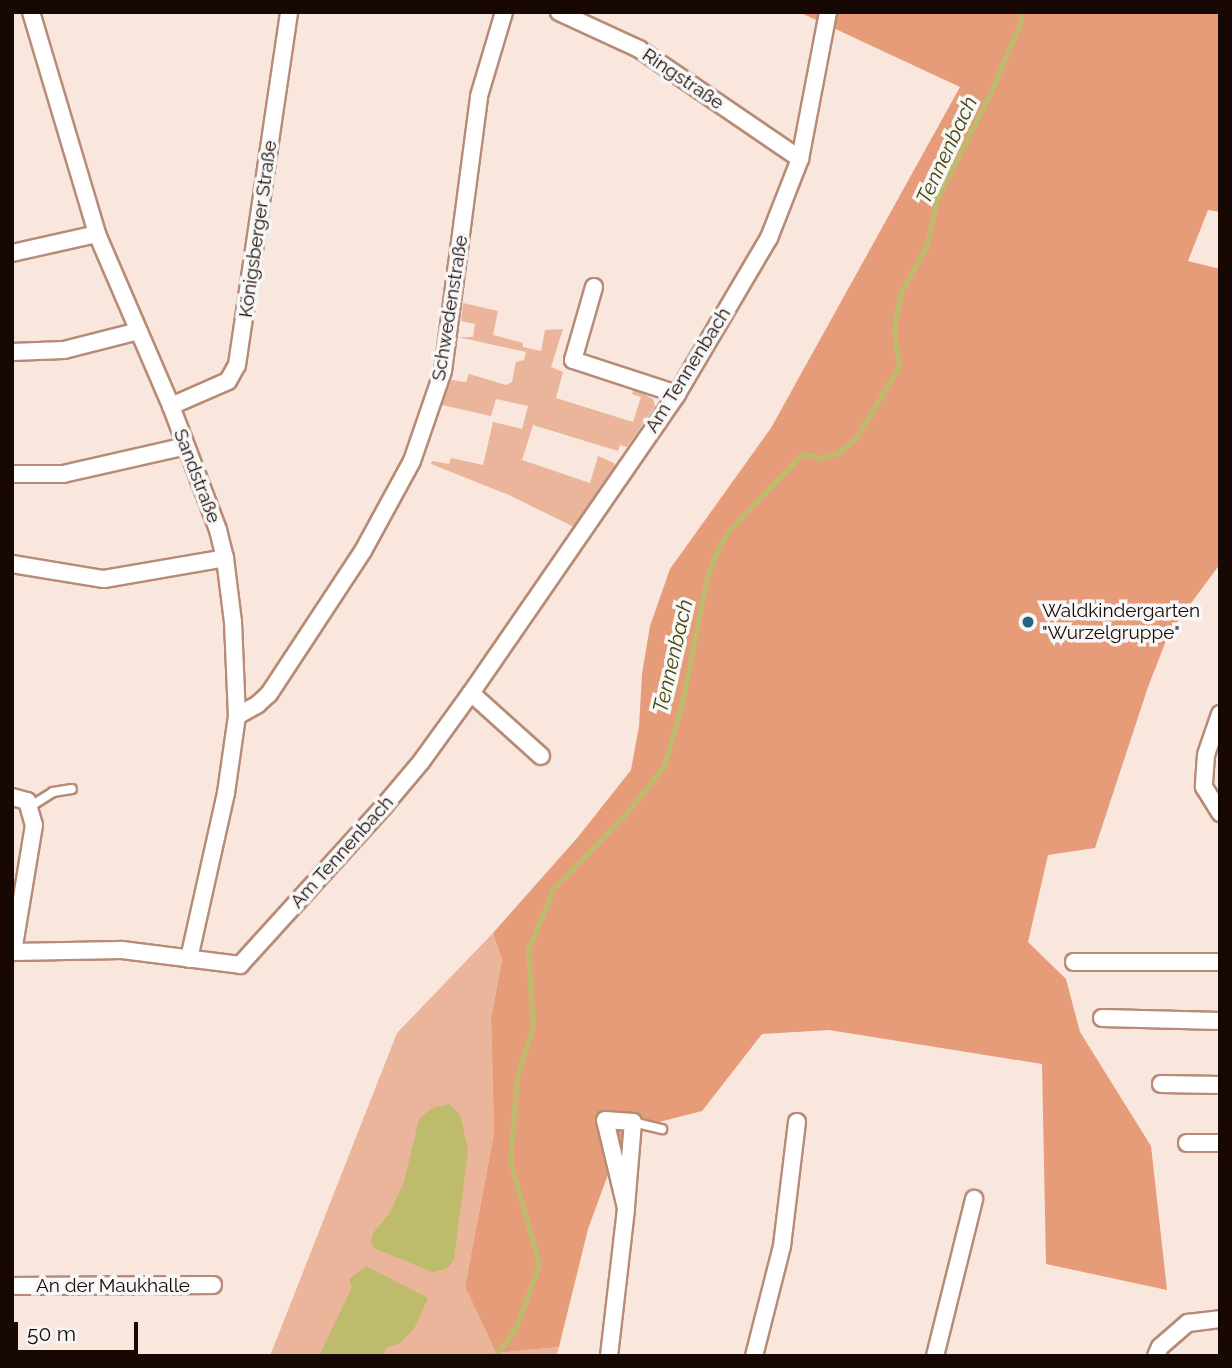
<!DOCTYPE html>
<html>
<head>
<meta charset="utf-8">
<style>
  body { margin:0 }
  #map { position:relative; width:1232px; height:1368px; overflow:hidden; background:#f9e6dc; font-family:Raleway,sans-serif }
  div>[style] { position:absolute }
  .green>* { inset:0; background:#ebb59b }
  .forest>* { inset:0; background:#e69c78 }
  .water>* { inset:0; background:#bebb6c }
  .stream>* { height:5px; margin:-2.5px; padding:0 2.5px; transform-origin:2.5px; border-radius:2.5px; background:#bebb6c }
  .roads { filter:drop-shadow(2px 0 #b78b76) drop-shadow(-2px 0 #b78b76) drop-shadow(0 2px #b78b76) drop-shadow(0 -2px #b78b76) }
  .lane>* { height:8px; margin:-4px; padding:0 4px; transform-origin:4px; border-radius:4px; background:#fff }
  .street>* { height:16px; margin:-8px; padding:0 8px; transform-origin:8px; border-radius:8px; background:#fff }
  .dots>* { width:19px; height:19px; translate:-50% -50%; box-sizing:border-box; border:4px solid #f7f7f7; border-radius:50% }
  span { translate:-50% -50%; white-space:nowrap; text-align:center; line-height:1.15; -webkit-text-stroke:7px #f7f7f7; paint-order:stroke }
  .street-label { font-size:19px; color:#180803 }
  .poi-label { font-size:19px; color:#180803 }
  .left { translate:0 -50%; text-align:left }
  .water-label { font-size:21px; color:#484505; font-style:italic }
  .frame { position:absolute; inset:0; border:14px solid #180803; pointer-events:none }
  .scale { position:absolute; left:14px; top:1322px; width:124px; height:32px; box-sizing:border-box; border:4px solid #180803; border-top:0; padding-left:9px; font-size:21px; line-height:24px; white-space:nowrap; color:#180803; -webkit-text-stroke:5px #f7f7f7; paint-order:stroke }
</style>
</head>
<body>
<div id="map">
  <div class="green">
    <div style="clip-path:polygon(463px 303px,498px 311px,493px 335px,523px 343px,523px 347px,541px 351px,545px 330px,563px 329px,551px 367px,563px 372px,556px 398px,633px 422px,641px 397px,632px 394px,634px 389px,653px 399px,655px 406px,627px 447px,620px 445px,618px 451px,533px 425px,522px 460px,590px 483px,598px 456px,614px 463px,615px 467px,576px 528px,509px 495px,431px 464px,432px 461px,449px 464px,451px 458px,483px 465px,493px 422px,522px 429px,528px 406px,496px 399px,491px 416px,442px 405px,451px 380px,466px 382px,469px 374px,506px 385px,512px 382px,516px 362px,524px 360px,526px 352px,458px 337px,473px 337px,475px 324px,461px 321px)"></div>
    <div style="clip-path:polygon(493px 933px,502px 960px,491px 1018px,494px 1133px,465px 1287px,496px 1353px,559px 1347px,556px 1356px,270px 1356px,397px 1033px)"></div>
  </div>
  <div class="forest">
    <div style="clip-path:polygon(799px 12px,1220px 12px,1220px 212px,1208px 210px,1188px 261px,1220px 269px,1220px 564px,1169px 633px,1148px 687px,1095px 848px,1048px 855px,1028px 942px,1066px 979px,1080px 1032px,1151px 1146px,1167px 1290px,1046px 1264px,1042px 1064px,829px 1030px,762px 1034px,702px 1111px,624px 1131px,588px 1229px,559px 1347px,496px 1353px,465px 1287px,494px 1133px,491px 1018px,502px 960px,493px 933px,578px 837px,631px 770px,639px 726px,642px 674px,650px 626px,670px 569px,771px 428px,960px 87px)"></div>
  </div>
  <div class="water">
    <div style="clip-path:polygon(449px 1104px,460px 1114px,468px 1150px,454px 1260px,446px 1269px,432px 1272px,376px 1249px,371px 1243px,373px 1233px,389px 1214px,404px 1182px,419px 1119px,432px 1108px)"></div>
    <div style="clip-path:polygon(366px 1266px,428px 1298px,415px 1327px,400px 1343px,386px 1348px,383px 1356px,319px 1356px,352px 1287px,349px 1279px)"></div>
  </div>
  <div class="stream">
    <div style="left:495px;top:1356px;width:35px;rotate:-53deg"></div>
    <div style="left:516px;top:1328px;width:68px;rotate:-70.2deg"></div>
    <div style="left:539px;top:1264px;width:107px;rotate:-105.7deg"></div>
    <div style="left:510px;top:1161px;width:84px;rotate:-85.2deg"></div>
    <div style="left:517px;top:1077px;width:53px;rotate:-72.6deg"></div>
    <div style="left:533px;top:1026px;width:76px;rotate:-93.8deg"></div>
    <div style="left:528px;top:950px;width:66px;rotate:-67.7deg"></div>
    <div style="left:553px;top:889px;width:103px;rotate:-45.8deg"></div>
    <div style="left:625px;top:815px;width:63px;rotate:-51.5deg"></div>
    <div style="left:664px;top:766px;width:66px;rotate:-74.1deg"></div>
    <div style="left:682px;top:703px;width:128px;rotate:-78.8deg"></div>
    <div style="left:707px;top:577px;width:23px;rotate:-70deg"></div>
    <div style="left:715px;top:555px;width:27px;rotate:-62deg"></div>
    <div style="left:728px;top:531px;width:107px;rotate:-46.1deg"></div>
    <div style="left:802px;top:454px;width:19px;rotate:12deg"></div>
    <div style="left:821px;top:458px;width:18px;rotate:-16deg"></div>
    <div style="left:838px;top:453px;width:23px;rotate:-40deg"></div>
    <div style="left:856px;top:438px;width:84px;rotate:-59.2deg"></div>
    <div style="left:899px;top:366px;width:37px;rotate:-98deg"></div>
    <div style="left:894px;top:329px;width:36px;rotate:-80deg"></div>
    <div style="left:900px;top:294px;width:54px;rotate:-61deg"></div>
    <div style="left:926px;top:247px;width:49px;rotate:-77.1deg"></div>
    <div style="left:937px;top:199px;width:123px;rotate:-63.4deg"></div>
    <div style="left:992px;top:89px;width:74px;rotate:-66.9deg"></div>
    <div style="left:1021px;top:21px;width:9px;rotate:-90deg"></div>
  </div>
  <div class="roads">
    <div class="lane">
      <div style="left:31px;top:806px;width:26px;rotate:-32deg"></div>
      <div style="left:53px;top:792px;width:19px;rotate:-9deg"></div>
      <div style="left:633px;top:1122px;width:30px;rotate:14deg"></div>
    </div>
    <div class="street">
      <div style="left:31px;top:12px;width:232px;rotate:73.4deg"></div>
      <div style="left:97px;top:234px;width:187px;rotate:66.7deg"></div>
      <div style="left:171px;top:406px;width:133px;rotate:69.2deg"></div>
      <div style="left:218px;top:530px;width:29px;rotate:76deg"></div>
      <div style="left:225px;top:558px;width:64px;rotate:82.9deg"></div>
      <div style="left:233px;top:622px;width:94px;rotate:87.6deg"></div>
      <div style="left:237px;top:716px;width:78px;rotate:98.1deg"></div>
      <div style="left:226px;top:793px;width:170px;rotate:102.6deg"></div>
      <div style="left:559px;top:12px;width:88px;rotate:24.8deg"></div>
      <div style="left:639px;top:49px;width:195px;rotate:34.3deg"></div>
      <div style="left:12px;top:253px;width:87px;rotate:-12.6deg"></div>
      <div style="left:594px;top:287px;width:76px;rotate:106deg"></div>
      <div style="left:573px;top:360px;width:109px;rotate:18.1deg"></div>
      <div style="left:12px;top:352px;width:52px;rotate:-2.2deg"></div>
      <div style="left:64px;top:350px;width:77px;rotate:-14.2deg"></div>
      <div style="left:171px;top:406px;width:62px;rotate:-23.7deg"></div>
      <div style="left:228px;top:381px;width:18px;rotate:-61deg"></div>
      <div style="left:237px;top:365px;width:357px;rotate:-81.6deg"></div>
      <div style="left:12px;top:474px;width:51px"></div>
      <div style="left:63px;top:474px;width:126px;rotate:-12.8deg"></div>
      <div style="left:12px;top:564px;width:93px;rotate:9.3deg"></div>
      <div style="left:104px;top:579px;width:123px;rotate:-9.8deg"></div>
      <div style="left:471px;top:693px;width:94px;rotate:42deg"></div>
      <div style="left:1220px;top:714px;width:43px;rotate:108.9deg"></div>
      <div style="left:1206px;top:755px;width:32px;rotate:94deg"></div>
      <div style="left:1204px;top:787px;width:31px;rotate:58deg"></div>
      <div style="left:237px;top:716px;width:23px;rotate:-29deg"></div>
      <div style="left:257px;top:705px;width:16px;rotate:-43deg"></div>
      <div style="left:269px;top:694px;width:171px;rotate:-56.7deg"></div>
      <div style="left:363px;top:551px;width:102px;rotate:-61.4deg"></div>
      <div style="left:412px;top:461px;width:95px;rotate:-71deg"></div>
      <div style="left:443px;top:371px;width:277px;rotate:-82.5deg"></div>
      <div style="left:479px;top:96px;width:88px;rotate:-73.4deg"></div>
      <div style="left:12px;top:797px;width:16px;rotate:15deg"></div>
      <div style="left:27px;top:801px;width:25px;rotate:74deg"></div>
      <div style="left:34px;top:825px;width:129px;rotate:99.4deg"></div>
      <div style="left:12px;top:952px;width:110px;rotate:-1deg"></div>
      <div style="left:122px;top:950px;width:119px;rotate:7.2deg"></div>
      <div style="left:240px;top:965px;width:215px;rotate:-47.8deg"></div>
      <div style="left:384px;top:806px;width:57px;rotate:-49.9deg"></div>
      <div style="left:421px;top:762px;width:85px;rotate:-54.1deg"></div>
      <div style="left:471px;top:693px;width:363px;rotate:-55.4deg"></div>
      <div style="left:677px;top:394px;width:181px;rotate:-59.5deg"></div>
      <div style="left:769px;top:238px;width:85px;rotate:-68.6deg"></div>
      <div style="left:800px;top:159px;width:150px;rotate:-79.2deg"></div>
      <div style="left:1074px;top:962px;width:146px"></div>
      <div style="left:1102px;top:1018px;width:118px;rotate:1.5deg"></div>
      <div style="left:1161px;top:1084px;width:59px;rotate:1deg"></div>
      <div style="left:1187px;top:1143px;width:33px"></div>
      <div style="left:12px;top:1286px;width:201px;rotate:-0.3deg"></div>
      <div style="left:609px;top:1356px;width:149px;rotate:-83.4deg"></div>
      <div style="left:626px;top:1208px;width:90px;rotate:-103.4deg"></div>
      <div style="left:605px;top:1120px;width:28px;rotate:4deg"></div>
      <div style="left:633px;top:1122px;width:86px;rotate:94.7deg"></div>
      <div style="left:754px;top:1356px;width:114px;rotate:-75.7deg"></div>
      <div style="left:782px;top:1246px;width:125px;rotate:-83.1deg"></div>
      <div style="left:935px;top:1356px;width:162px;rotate:-76deg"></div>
      <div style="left:1156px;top:1356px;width:10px;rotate:-66deg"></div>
      <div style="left:1160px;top:1347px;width:37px;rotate:-41deg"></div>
      <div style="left:1188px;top:1323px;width:32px;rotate:-7deg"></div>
    </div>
  </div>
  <div class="dots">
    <div style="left:1028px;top:622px;background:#27647b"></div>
  </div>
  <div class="street-label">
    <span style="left:683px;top:79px;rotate:34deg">Ringstraße</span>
    <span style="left:258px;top:229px;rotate:-82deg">Königsberger Straße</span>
    <span style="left:450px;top:308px;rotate:-81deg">Schwedenstraße</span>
    <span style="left:688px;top:370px;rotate:-58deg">Am Tennenbach</span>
    <span style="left:197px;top:476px;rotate:69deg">Sandstraße</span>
    <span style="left:342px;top:852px;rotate:-48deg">Am Tennenbach</span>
    <span style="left:113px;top:1286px">An der Maukhalle</span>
  </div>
  <div class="poi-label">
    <span class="left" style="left:1042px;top:622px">Waldkindergarten<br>"Wurzelgruppe"</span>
  </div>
  <div class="water-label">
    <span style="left:947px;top:150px;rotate:-65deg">Tennenbach</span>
    <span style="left:673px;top:656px;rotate:-77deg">Tennenbach</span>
  </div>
  <div class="frame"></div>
  <div class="scale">50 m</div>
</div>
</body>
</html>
